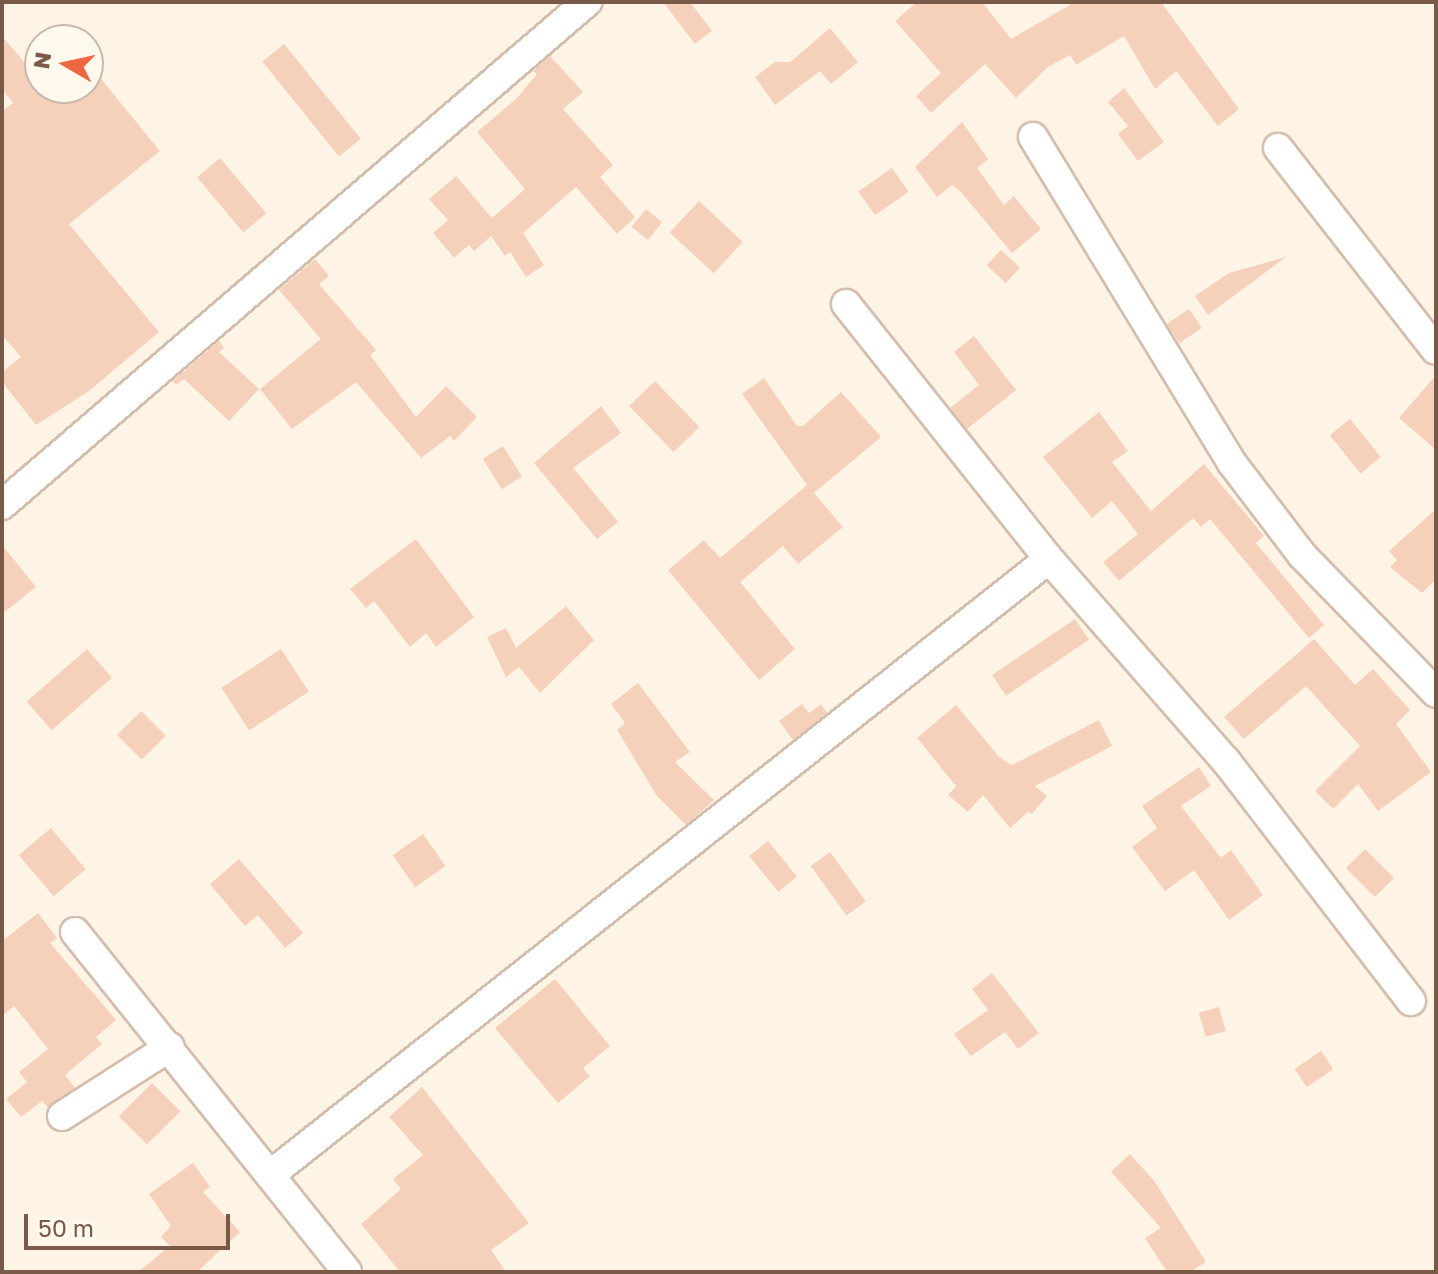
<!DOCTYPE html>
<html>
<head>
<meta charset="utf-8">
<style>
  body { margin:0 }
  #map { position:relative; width:1438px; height:1274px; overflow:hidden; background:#fef4e5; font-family:"Golos Text",sans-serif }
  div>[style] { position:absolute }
  .building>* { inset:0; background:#f5d1bb; transform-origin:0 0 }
  .roads { filter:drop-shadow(2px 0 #d3bdad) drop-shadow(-2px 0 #d3bdad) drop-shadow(0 2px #d3bdad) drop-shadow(0 -2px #d3bdad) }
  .street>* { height:28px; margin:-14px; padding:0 14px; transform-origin:14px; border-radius:14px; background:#fff }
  span { translate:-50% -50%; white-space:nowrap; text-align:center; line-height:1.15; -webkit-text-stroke:6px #fff8ed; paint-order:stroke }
  .frame { position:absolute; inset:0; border:4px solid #795948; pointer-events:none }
  .north { position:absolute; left:24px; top:24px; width:80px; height:80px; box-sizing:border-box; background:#fff8ed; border:2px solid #c9b8ab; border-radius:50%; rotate:279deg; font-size:22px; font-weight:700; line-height:32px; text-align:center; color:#795948 }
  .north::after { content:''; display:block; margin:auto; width:28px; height:36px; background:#ef6643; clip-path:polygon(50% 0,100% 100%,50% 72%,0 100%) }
  .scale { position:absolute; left:24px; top:1214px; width:206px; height:36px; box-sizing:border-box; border:4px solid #795948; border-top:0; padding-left:10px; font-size:24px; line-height:28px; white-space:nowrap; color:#795948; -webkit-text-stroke:6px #fff8ed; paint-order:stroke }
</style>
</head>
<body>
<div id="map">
  <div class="building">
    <div style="clip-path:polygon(663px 2px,690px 2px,712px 31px,695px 44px)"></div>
    <div style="clip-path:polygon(917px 2px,982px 2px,1011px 39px,1075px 2px,1161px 2px,1239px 109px,1218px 126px,1176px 71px,1155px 89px,1124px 36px,1076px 65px,1070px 55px,1048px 67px,1016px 98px,985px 64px,931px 113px,916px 96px,941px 73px,895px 21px)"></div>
    <div style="clip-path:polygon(830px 28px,858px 62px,831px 84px,820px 71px,775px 105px,755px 77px,775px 62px,790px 62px)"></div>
    <div style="clip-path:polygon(2px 36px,40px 81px,40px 88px,88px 88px,88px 63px,160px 151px,69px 224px,159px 332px,89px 391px,36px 425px,2px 382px,2px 372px,21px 357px,2px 335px,2px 111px,13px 103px,2px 89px)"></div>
    <div style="left:284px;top:44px;width:122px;height:28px;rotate:51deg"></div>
    <div style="clip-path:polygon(550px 56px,583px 92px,563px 109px,613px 165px,600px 177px,635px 217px,617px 234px,576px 187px,523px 233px,544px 265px,526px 277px,510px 252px,505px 256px,491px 236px,474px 251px,469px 245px,454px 258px,433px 233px,448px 220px,429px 199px,456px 176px,492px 218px,525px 189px,477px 132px,517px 98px,537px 74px,533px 71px)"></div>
    <div style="clip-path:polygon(1124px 88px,1164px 142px,1138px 161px,1118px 134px,1128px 126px,1108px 102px)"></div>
    <div style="clip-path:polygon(962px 122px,988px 159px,977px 168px,1004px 205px,1014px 196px,1041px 229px,1012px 253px,961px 192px,952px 185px,937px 197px,915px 167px)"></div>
    <div style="left:220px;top:158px;width:72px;height:30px;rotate:50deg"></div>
    <div style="left:892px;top:168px;width:29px;height:41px;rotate:55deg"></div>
    <div style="left:699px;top:201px;width:60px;height:43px;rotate:43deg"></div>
    <div style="left:646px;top:209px;width:21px;height:23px;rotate:39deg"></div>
    <div style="left:1001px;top:250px;width:26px;height:21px;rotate:43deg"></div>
    <div style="clip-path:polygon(1286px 257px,1208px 315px,1195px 296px,1229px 273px)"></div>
    <div style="clip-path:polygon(315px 259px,329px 276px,319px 284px,376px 350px,370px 355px,416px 417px,446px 386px,477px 417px,454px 441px,450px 436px,421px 458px,356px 382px,292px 429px,260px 389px,321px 339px,279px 290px)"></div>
    <div style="left:1189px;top:309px;width:23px;height:27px;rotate:56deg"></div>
    <div style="clip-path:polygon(974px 336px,1016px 390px,967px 429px,950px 408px,979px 385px,954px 352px)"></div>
    <div style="clip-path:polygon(219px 341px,224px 348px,219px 352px,259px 389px,229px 421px,184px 379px,176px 385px,173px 381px)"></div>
    <div style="clip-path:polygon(1436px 375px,1436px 450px,1399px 418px)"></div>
    <div style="clip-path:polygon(764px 378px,797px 426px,803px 426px,841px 392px,881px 437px,814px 493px,843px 527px,798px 564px,783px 546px,740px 582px,795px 649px,759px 680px,668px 570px,704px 540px,720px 558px,807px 485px,742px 394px)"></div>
    <div style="left:655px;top:381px;width:64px;height:36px;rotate:46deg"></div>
    <div style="clip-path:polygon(601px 406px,621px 433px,573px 468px,618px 522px,597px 539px,534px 463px)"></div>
    <div style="clip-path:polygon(1099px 412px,1128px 451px,1112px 462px,1151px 511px,1204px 464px,1264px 536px,1256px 543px,1324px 625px,1309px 638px,1210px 519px,1201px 527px,1193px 518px,1119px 581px,1103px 562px,1138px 534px,1112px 501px,1092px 518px,1043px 457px)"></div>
    <div style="left:1350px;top:419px;width:49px;height:26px;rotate:51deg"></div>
    <div style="left:503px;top:446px;width:36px;height:24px;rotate:58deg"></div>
    <div style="clip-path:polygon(1436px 509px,1436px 579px,1422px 593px,1390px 567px,1397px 560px,1389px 551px)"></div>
    <div style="clip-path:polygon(416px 539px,474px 617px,436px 647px,426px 633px,410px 647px,374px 601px,366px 608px,350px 589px)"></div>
    <div style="clip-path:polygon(2px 545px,36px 587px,2px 614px)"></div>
    <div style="clip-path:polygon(566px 606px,594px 640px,540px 693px,519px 667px,506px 677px,487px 637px,506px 628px,516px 648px)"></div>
    <div style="left:1075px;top:619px;width:25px;height:100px;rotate:56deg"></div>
    <div style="clip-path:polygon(1314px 639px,1355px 685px,1373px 669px,1410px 710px,1396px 724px,1431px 772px,1378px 811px,1358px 784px,1333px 809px,1315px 791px,1360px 746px,1306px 686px,1244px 739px,1224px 717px)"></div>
    <div style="left:87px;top:649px;width:38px;height:80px;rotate:49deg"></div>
    <div style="left:281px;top:649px;width:51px;height:71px;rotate:57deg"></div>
    <div style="clip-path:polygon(638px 683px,690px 752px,675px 762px,714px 800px,686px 825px,657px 796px,617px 730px,625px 723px,611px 704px)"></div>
    <div style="clip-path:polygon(802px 704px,809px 713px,821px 704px,827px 713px,793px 740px,779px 721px)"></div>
    <div style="clip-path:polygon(956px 705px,999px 757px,1012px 765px,1099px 720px,1112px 746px,1035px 786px,1047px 796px,1032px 814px,1028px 812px,1010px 828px,983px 795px,968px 812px,948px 795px,956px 786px,917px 738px)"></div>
    <div style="left:141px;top:711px;width:35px;height:34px;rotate:45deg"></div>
    <div style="clip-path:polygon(1199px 767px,1211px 786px,1181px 806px,1221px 858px,1231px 850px,1263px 895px,1229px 920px,1194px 870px,1165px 891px,1132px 847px,1157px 828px,1142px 806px)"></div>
    <div style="left:51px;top:828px;width:54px;height:42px;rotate:50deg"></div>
    <div style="left:423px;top:834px;width:39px;height:37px;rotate:55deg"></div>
    <div style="left:768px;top:841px;width:46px;height:24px;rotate:51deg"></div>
    <div style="left:1365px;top:849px;width:41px;height:27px;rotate:45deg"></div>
    <div style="left:830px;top:852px;width:61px;height:24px;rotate:54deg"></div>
    <div style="clip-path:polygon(239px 859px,303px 933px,285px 948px,258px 915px,245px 926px,210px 884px)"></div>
    <div style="clip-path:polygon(38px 913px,57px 938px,50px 943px,116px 1020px,96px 1037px,102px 1044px,65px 1075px,75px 1088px,48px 1107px,42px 1101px,21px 1117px,6px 1099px,27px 1082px,19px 1072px,48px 1049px,14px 1006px,2px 1016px,2px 941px)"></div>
    <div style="clip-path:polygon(992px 973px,1039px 1033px,1018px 1049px,1005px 1032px,971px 1056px,954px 1034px,988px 1010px,972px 989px)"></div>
    <div style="clip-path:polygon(555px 979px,610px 1046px,583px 1068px,590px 1076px,558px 1103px,495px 1028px)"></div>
    <div style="left:1219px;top:1007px;width:25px;height:21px;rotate:74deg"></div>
    <div style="left:1321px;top:1051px;width:22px;height:32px;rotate:56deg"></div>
    <div style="left:152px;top:1083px;width:40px;height:47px;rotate:45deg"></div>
    <div style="clip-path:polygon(422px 1087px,529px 1223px,491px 1250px,506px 1272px,400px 1272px,361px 1224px,401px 1189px,393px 1179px,423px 1155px,389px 1117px)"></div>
    <div style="clip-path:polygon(1130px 1154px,1155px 1182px,1206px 1262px,1190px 1272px,1167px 1272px,1145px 1238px,1161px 1228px,1111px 1172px)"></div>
    <div style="clip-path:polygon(193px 1163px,210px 1187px,203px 1192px,240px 1232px,197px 1272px,138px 1272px,170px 1246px,161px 1237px,171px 1226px,149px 1194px)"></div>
  </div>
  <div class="roads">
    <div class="street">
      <div style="left:1033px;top:137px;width:382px;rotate:58.6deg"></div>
      <div style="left:1232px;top:463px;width:116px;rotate:52.7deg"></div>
      <div style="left:1302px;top:555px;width:192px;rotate:45.8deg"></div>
      <div style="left:1278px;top:148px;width:256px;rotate:52deg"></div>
      <div style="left:846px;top:304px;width:326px;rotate:51.5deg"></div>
      <div style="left:2px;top:505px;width:772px;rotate:-40.69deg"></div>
      <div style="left:75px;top:932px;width:435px;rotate:51.3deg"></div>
      <div style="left:62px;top:1116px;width:128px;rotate:-32.6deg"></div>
      <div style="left:270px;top:1175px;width:993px;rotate:-38.34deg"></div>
      <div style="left:1049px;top:559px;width:269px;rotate:48.8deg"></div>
      <div style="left:1226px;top:761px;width:303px;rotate:52.4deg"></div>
    </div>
  </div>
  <div class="frame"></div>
  <div class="north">N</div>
  <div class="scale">50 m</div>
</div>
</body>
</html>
